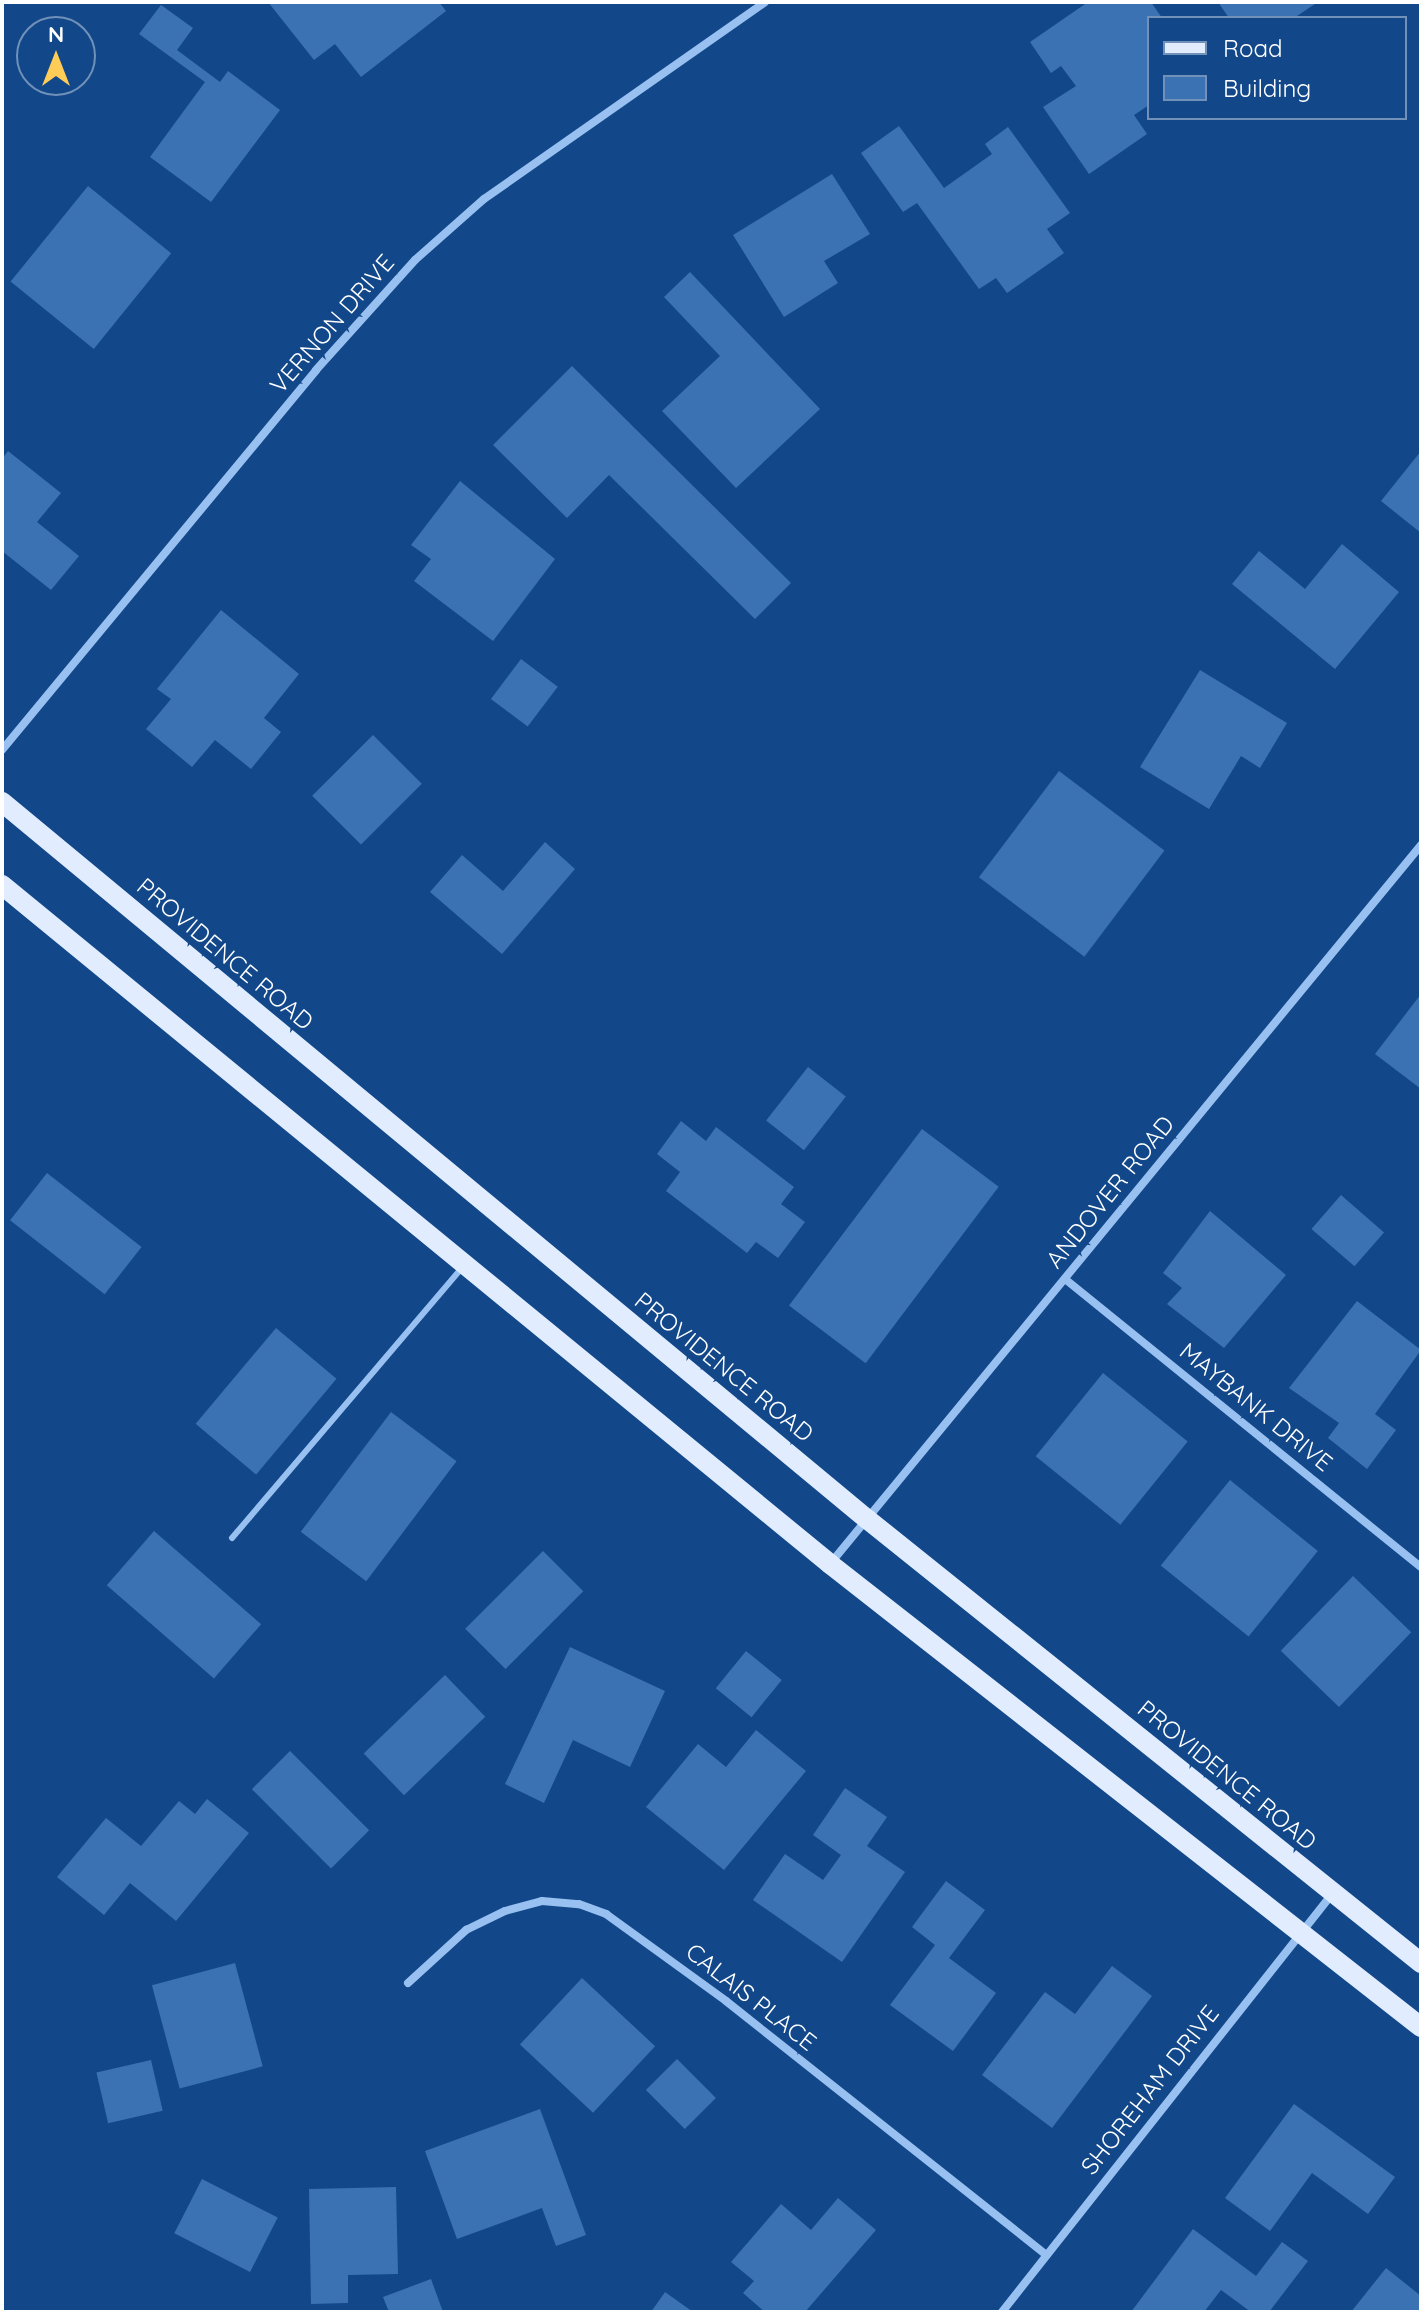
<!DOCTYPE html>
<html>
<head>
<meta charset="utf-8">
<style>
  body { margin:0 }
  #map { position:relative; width:1423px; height:2314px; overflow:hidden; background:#12488a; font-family:Quicksand,sans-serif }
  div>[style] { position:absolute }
  .building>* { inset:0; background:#3a72b3; transform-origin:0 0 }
  .service>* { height:6px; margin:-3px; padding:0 3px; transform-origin:3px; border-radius:3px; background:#98c1f1 }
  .minor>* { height:8px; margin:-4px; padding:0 4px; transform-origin:4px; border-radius:4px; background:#98c1f1 }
  .primary>* { height:20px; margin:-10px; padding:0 10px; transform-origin:10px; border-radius:10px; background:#e1edff }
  span { translate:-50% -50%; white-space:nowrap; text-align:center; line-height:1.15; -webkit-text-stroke:7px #12488a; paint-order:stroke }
  .street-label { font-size:24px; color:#fff }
  .frame { position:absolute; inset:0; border:4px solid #fff; pointer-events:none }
  .legend { position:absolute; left:1147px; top:16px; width:260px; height:104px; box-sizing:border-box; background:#12488a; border:2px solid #7191b9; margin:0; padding:10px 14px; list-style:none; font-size:24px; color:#fff }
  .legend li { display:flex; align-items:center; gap:16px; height:40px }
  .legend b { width:40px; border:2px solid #7191b9 }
  .north { position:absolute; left:16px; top:16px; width:80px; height:80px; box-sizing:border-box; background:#12488a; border:2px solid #7191b9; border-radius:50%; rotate:0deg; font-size:22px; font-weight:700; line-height:32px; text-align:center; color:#fff }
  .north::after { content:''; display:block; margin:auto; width:28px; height:36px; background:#ffcc57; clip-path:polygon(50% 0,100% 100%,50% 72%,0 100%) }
</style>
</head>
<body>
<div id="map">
  <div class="building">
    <div style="clip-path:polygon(268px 2px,439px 2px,446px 11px,361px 77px,335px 44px,314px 60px)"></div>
    <div style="clip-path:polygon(1088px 2px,1151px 2px,1162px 18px,1149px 18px,1149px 105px,1134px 115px,1147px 134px,1089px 174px,1043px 107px,1076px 86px,1061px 66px,1051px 73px,1030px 42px)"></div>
    <div style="clip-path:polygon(1218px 2px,1318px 2px,1294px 18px,1229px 18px)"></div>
    <div style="clip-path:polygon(161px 5px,193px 28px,177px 50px,220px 82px,228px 71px,280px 110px,211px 202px,150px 157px,205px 82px,139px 34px)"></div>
    <div style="clip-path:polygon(899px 126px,944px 188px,992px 154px,985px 144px,1008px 127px,1070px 213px,1047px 229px,1064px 253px,1007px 293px,996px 278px,979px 289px,917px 203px,903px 212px,861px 153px)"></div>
    <div style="clip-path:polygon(832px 174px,870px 234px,824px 261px,838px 283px,784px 317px,733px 235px)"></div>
    <div style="left:88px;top:186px;width:107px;height:123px;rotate:39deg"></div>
    <div style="clip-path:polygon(690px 272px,820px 409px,736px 488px,662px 411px,720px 356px,664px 297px)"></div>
    <div style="clip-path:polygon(572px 366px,791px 583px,755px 619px,609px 475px,567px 518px,493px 445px)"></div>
    <div style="clip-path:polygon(8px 451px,61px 493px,37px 522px,79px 556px,51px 590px,2px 551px,2px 459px)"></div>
    <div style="clip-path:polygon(1421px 451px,1421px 533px,1381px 501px)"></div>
    <div style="clip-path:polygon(460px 481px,555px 559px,493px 641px,414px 581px,431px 559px,411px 545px)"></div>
    <div style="clip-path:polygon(1342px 544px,1399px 592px,1335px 669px,1232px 584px,1259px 551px,1305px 589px)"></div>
    <div style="clip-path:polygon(221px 610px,299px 674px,264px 718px,281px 732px,251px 769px,215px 740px,192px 767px,146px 729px,171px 699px,157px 689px)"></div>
    <div style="left:521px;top:659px;width:46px;height:50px;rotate:37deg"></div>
    <div style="clip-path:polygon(1200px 670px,1287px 723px,1260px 768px,1241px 756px,1209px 809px,1140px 767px)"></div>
    <div style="left:373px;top:735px;width:69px;height:86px;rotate:45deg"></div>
    <div style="left:1059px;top:771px;width:132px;height:133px;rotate:37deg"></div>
    <div style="clip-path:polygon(545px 842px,575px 869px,502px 954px,430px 892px,462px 855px,503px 891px)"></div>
    <div style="clip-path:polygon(1421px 994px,1421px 1089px,1375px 1054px)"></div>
    <div style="left:808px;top:1067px;width:48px;height:68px;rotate:38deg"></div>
    <div style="clip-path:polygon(681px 1121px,706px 1141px,716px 1127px,794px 1187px,781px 1204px,805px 1222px,778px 1258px,756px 1242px,747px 1253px,666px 1191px,680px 1172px,657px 1154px)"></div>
    <div style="left:922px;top:1129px;width:96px;height:221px;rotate:37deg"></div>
    <div style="left:47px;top:1173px;width:120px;height:60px;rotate:38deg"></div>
    <div style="left:1341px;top:1195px;width:57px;height:45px;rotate:41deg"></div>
    <div style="clip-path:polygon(1210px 1211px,1286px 1275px,1224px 1348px,1167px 1304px,1182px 1288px,1163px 1273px)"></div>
    <div style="clip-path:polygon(1357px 1301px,1421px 1350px,1375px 1414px,1396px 1430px,1367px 1469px,1328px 1438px,1339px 1423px,1289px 1388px)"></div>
    <div style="left:276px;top:1328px;width:79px;height:125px;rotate:40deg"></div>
    <div style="left:1103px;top:1373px;width:109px;height:107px;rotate:39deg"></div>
    <div style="left:391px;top:1412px;width:82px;height:150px;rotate:37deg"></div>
    <div style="left:1230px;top:1480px;width:113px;height:110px;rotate:39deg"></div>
    <div style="left:154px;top:1531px;width:142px;height:72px;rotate:41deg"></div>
    <div style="left:543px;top:1551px;width:57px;height:110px;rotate:45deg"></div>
    <div style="left:1353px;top:1576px;width:81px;height:104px;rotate:44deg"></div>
    <div style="clip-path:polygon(570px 1647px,665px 1691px,630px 1767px,573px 1740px,544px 1803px,505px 1784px)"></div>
    <div style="left:746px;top:1651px;width:46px;height:48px;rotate:39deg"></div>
    <div style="left:445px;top:1675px;width:58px;height:113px;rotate:46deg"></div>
    <div style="clip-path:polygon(756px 1730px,806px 1771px,724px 1870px,646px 1807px,698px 1744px,726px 1767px)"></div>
    <div style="left:290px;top:1751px;width:112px;height:54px;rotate:45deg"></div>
    <div style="clip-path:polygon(845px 1788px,887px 1817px,867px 1846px,905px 1872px,842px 1962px,753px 1900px,785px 1854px,823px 1880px,841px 1855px,813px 1835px)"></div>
    <div style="clip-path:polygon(207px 1799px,249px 1833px,176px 1921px,130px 1883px,104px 1915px,57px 1877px,106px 1818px,141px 1846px,179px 1801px,195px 1814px)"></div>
    <div style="clip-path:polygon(946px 1881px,985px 1910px,949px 1958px,996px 1993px,953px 2051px,890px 2005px,935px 1945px,912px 1927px)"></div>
    <div style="left:235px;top:1963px;width:107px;height:86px;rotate:75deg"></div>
    <div style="clip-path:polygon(1112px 1966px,1152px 1996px,1052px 2128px,982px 2075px,1045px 1992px,1075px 2014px)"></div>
    <div style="left:582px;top:1978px;width:100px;height:91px;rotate:43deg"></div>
    <div style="left:677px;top:2059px;width:55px;height:44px;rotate:45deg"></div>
    <div style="left:151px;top:2060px;width:52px;height:56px;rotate:77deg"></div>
    <div style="clip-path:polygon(1294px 2104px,1395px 2177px,1368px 2214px,1312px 2173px,1270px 2231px,1225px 2198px)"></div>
    <div style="clip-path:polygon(540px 2109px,586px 2235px,556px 2246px,542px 2208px,457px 2239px,425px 2151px)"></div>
    <div style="left:202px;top:2179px;width:85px;height:61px;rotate:27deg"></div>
    <div style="clip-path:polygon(396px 2187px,398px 2274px,348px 2275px,348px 2303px,311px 2304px,309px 2189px)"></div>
    <div style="clip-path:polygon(838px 2198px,876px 2230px,805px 2312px,765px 2312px,743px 2293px,754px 2281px,731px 2262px,781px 2204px,811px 2230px)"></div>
    <div style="clip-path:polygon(1193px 2229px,1256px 2276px,1282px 2242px,1308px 2261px,1269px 2312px,1251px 2312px,1221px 2290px,1204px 2312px,1131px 2312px)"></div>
    <div style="clip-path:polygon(1386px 2268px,1421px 2296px,1421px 2312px,1351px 2312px)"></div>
    <div style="clip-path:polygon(431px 2279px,443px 2312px,389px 2312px,383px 2297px)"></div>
    <div style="clip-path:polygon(665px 2292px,693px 2312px,651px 2312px)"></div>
  </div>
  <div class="service">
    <div style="left:232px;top:1538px;width:355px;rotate:-49.6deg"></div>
  </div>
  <div class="minor">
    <div style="left:2px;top:750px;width:493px;rotate:-50.4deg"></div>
    <div style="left:316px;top:370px;width:148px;rotate:-48deg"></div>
    <div style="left:415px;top:260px;width:92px;rotate:-41.5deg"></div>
    <div style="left:484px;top:199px;width:343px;rotate:-35deg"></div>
    <div style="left:1065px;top:1279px;width:458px;rotate:39deg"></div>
    <div style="left:830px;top:1564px;width:931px;rotate:-50.58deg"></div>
    <div style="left:408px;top:1983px;width:79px;rotate:-42.4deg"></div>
    <div style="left:466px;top:1930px;width:43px;rotate:-26deg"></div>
    <div style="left:505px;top:1911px;width:38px;rotate:-15deg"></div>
    <div style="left:542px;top:1901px;width:37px;rotate:5deg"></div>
    <div style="left:579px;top:1904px;width:29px;rotate:20deg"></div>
    <div style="left:606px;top:1914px;width:148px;rotate:35.9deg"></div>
    <div style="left:726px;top:2001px;width:409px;rotate:38.4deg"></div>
    <div style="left:1002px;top:2312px;width:533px;rotate:-51.71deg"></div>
  </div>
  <div class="primary">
    <div style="left:2px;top:802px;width:1124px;rotate:39.66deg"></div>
    <div style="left:867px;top:1519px;width:710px;rotate:38.71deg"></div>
    <div style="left:2px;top:885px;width:1071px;rotate:39.35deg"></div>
    <div style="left:830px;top:1564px;width:751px;rotate:38.08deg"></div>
  </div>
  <div class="street-label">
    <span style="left:332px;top:324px;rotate:-49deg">VERNON DRIVE</span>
    <span style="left:225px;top:954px;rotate:40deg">PROVIDENCE ROAD</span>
    <span style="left:1110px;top:1192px;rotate:-51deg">ANDOVER ROAD</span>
    <span style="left:724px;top:1367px;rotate:39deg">PROVIDENCE ROAD</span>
    <span style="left:1256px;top:1407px;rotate:39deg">MAYBANK DRIVE</span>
    <span style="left:1227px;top:1775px;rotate:39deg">PROVIDENCE ROAD</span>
    <span style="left:751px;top:1997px;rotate:38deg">CALAIS PLACE</span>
    <span style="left:1150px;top:2090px;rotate:-52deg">SHOREHAM DRIVE</span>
  </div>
  <div class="frame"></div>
  <ul class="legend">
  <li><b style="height:10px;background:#e1edff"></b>Road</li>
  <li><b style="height:22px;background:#3a72b3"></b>Building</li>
  </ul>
  <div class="north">N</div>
</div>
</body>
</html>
